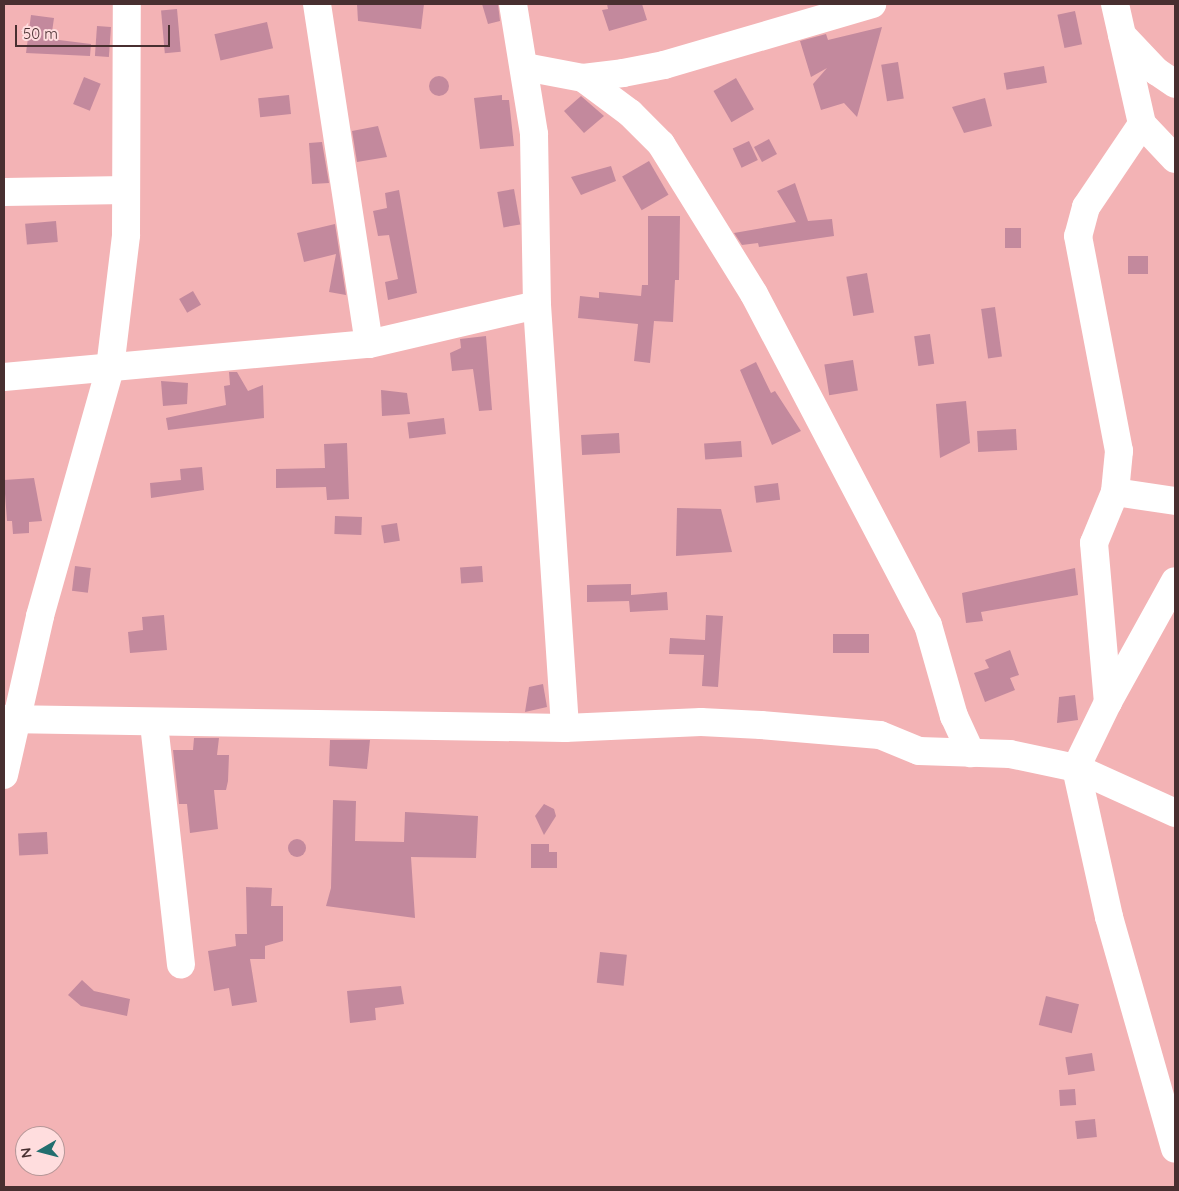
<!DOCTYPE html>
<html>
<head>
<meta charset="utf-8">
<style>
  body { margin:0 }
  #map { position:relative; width:1179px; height:1191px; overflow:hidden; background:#f3b3b5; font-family:Quicksand,sans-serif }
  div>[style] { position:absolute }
  .building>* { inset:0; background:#c3899d; transform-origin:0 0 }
  .round { border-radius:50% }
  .minor>* { height:28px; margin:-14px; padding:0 14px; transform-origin:14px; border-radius:14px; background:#fff }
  span { translate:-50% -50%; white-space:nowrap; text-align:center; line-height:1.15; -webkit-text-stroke:4.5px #ffddde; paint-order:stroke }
  .frame { position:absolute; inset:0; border:5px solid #482f30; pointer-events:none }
  .north { position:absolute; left:15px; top:1126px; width:50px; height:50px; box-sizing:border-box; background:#ffddde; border:1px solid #b69798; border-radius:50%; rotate:262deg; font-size:14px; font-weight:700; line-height:20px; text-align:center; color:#482f30 }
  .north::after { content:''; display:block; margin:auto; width:18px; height:22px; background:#236e6f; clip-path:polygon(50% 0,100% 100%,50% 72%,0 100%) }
  .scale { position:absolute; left:15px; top:25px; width:155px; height:22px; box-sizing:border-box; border:2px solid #482f30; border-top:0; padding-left:6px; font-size:15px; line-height:18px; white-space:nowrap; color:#482f30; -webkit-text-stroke:4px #ffddde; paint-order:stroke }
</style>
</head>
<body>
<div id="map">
  <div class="building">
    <div style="clip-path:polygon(357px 4px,424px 4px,421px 29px,358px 21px)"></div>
    <div style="clip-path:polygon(482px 4px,498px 4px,500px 21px,488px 24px)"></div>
    <div style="clip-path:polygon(607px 4px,642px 4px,647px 20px,609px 31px,602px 10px,608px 9px)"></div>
    <div style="left:177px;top:9px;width:43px;height:16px;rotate:85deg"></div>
    <div style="left:1075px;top:11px;width:34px;height:18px;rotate:78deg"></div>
    <div style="clip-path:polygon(31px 15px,54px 18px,51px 39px,91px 44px,90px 56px,26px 53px)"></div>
    <div style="left:267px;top:22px;width:27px;height:54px;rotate:77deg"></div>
    <div style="left:97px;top:26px;width:14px;height:30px;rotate:4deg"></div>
    <div style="clip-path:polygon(882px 27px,857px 117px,844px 103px,821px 110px,813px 84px,827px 68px,811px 77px,800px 41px,826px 34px,828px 40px)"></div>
    <div style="left:898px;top:62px;width:37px;height:17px;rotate:81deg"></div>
    <div style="left:1044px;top:66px;width:17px;height:41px;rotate:80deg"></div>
    <div class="round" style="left:429px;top:76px;width:20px;height:20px"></div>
    <div style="left:84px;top:77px;width:18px;height:29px;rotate:22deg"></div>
    <div style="left:736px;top:78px;width:36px;height:26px;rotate:60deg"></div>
    <div style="left:289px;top:95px;width:19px;height:31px;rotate:84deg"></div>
    <div style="clip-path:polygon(502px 95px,502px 100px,509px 100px,514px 146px,480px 149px,474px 98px)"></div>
    <div style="clip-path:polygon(581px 96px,604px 116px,584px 133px,564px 111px)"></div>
    <div style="clip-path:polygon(985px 98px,992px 126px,964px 133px,952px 107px)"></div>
    <div style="clip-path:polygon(378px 126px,387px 157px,357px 162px,352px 131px)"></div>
    <div style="left:769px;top:139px;width:17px;height:17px;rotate:62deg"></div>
    <div style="left:749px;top:141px;width:21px;height:18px;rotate:65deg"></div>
    <div style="clip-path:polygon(322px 142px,329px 183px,312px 184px,309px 143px)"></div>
    <div style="left:649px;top:161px;width:39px;height:31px;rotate:60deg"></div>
    <div style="clip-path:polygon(611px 166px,616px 181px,581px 195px,571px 177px)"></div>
    <div style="clip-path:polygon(795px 183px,808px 221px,832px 219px,834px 236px,759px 247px,758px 243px,742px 245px,734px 233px,796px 222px,777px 191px)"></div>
    <div style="left:514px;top:189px;width:36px;height:17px;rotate:80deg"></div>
    <div style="clip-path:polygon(399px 190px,417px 293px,388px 300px,385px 282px,398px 279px,389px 235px,378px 236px,373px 211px,387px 208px,385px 193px)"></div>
    <div style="clip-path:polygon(648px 216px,680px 216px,679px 280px,675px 280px,673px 322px,654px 321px,650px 363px,634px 361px,638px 324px,578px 318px,580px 296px,599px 298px,599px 292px,641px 296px,642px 285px,648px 285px)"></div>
    <div style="left:56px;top:221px;width:21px;height:31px;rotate:85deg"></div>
    <div style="clip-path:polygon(335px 224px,346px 295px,329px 292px,336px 254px,304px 262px,297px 233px)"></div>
    <div style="left:1005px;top:228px;width:16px;height:20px"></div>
    <div style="left:1128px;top:256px;width:20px;height:18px"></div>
    <div style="left:867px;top:273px;width:40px;height:21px;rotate:80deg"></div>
    <div style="left:193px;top:291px;width:16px;height:16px;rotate:60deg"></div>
    <div style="left:995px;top:307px;width:50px;height:14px;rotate:82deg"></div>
    <div style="left:930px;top:334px;width:30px;height:16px;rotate:82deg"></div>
    <div style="clip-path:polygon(486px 336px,492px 410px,479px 411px,473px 369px,452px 371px,450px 353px,461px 348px,460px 339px)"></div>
    <div style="left:853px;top:360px;width:31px;height:29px;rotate:81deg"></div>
    <div style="clip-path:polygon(756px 362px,771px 393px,775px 391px,801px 431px,772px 445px,740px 370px)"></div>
    <div style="clip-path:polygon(229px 372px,237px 372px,248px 391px,263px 385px,264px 418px,168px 430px,166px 418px,226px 405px,224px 386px,230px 385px)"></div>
    <div style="clip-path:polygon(161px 381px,188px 383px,187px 404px,163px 406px)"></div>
    <div style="clip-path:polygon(381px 390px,407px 393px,410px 414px,382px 416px)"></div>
    <div style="clip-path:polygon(966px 401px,970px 443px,940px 458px,936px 404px)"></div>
    <div style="left:444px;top:418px;width:16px;height:37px;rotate:83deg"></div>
    <div style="left:1016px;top:429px;width:21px;height:39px;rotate:87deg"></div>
    <div style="left:619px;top:433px;width:20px;height:38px;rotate:87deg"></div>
    <div style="left:741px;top:441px;width:16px;height:37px;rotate:86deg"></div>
    <div style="clip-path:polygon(347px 443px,349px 499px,327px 500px,326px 487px,276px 488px,276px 469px,325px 468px,324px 444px)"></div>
    <div style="clip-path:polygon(202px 467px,204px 490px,151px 498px,150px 483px,181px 480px,180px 469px)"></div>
    <div style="clip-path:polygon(34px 478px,42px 521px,29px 522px,29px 533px,13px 534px,12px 521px,7px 521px,4px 480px)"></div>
    <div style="left:778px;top:483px;width:17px;height:24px;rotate:83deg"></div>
    <div style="clip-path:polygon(677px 508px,721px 509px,732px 552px,676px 556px)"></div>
    <div style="left:335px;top:516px;width:27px;height:18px;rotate:2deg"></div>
    <div style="left:397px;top:523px;width:18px;height:16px;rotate:81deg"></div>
    <div style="left:75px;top:566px;width:16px;height:25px;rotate:7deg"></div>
    <div style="left:482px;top:566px;width:16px;height:22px;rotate:86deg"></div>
    <div style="clip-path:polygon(1075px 568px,1078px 595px,981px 612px,983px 621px,966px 623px,962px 593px)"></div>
    <div style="clip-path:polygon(631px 584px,631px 595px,667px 592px,668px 610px,630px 612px,629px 601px,587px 602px,587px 585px)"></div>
    <div style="clip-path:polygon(164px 615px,167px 650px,130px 653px,128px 632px,143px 630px,142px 617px)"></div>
    <div style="clip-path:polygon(706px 615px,723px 616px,718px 687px,702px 686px,704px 655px,669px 654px,670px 638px,705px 640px)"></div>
    <div style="left:869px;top:634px;width:19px;height:36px;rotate:90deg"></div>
    <div style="clip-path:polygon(1010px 650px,1019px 675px,1010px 678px,1015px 690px,985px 702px,974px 673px,989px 668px,985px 660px)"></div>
    <div style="clip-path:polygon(543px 684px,547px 707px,525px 712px,529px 687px)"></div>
    <div style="clip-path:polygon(1075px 695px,1078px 720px,1057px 723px,1059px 697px)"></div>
    <div style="clip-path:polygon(194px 738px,219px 738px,217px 755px,229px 755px,228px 781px,226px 790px,214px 790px,218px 829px,190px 833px,187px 804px,179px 804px,173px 750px,193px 750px)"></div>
    <div style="clip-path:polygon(330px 740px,370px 740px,367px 769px,329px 766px)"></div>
    <div style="clip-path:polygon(333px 800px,356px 801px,355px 841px,404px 842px,405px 812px,478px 816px,476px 858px,411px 857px,415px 918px,326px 906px,331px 888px)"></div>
    <div style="clip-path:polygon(544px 804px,554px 809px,556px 816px,544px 835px,535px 816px)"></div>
    <div style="left:47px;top:832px;width:22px;height:29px;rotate:87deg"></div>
    <div class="round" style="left:288px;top:839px;width:18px;height:18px"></div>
    <div style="clip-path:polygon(531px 844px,549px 844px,549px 852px,557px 852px,557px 868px,531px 868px)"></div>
    <div style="clip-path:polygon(246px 887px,272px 888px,271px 906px,283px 906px,283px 941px,265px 946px,265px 959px,250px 959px,257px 1002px,232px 1006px,229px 988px,214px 991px,208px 951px,236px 946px,235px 934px,247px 934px)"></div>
    <div style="left:600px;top:952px;width:27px;height:31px;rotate:6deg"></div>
    <div style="clip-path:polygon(82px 980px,94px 991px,130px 999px,127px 1016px,81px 1006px,68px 995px)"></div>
    <div style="clip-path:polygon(401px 986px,404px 1004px,375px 1008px,376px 1020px,350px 1023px,347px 991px)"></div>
    <div style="left:1046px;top:996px;width:34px;height:30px;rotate:14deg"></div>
    <div style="left:1092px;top:1053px;width:18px;height:27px;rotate:81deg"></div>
    <div style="left:1075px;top:1089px;width:16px;height:16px;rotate:86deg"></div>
    <div style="left:1095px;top:1119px;width:18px;height:20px;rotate:84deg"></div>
  </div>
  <div class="minor">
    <div style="left:317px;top:4px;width:344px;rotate:81.3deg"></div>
    <div style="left:513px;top:4px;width:132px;rotate:80.8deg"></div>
    <div style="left:534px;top:134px;width:171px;rotate:89deg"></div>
    <div style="left:537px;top:305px;width:424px;rotate:86.2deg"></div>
    <div style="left:1115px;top:4px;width:123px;rotate:77.3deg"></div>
    <div style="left:1142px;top:124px;width:100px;rotate:124deg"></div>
    <div style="left:1086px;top:207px;width:30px;rotate:105deg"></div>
    <div style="left:1078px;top:236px;width:219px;rotate:79.2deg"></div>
    <div style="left:1119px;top:451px;width:41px;rotate:95.6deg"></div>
    <div style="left:1115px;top:492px;width:55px;rotate:112.4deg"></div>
    <div style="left:1094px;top:543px;width:160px;rotate:85deg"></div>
    <div style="left:1108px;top:702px;width:73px;rotate:115.9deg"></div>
    <div style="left:1076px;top:768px;width:153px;rotate:77.5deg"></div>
    <div style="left:1109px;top:917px;width:241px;rotate:74.1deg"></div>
    <div style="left:1122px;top:35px;width:50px;rotate:46.6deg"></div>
    <div style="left:1156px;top:71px;width:23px;rotate:34deg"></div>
    <div style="left:525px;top:67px;width:59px;rotate:10.7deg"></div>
    <div style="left:583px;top:78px;width:40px;rotate:-7.1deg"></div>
    <div style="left:623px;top:73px;width:42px;rotate:-11deg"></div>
    <div style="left:664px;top:65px;width:217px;rotate:-16.3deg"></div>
    <div style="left:583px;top:78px;width:59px;rotate:36.7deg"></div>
    <div style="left:630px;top:113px;width:44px;rotate:45deg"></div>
    <div style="left:661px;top:144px;width:176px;rotate:58.2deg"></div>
    <div style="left:754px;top:294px;width:374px;rotate:62.3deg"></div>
    <div style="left:928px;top:625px;width:95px;rotate:74.1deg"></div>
    <div style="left:954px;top:716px;width:41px;rotate:65.3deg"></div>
    <div style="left:1142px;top:124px;width:48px;rotate:46.7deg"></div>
    <div style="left:4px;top:192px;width:122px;rotate:-0.9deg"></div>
    <div style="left:4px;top:377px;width:366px;rotate:-5.2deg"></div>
    <div style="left:369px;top:344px;width:172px;rotate:-13.1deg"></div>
    <div style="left:1115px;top:492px;width:61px;rotate:8.5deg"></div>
    <div style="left:1108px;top:702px;width:138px;rotate:-61deg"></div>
    <div style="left:4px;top:719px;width:561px;rotate:0.92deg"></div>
    <div style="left:565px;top:728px;width:136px;rotate:-2.5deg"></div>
    <div style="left:701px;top:722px;width:60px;rotate:2.9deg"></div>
    <div style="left:761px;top:725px;width:119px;rotate:4.8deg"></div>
    <div style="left:880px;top:735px;width:42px;rotate:22.3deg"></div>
    <div style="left:919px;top:751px;width:91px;rotate:1.9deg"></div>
    <div style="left:1010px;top:754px;width:67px;rotate:12deg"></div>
    <div style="left:1076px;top:768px;width:109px;rotate:24.4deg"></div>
    <div style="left:154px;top:724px;width:242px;rotate:83.6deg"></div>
    <div style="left:4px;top:775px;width:163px;rotate:-77.2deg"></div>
    <div style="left:40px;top:616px;width:258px;rotate:-74.2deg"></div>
    <div style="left:110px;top:368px;width:134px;rotate:-83.1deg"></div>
    <div style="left:126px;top:235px;width:231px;rotate:-89.8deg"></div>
  </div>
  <div class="frame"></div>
  <div class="north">N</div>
  <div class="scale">50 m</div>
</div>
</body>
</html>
